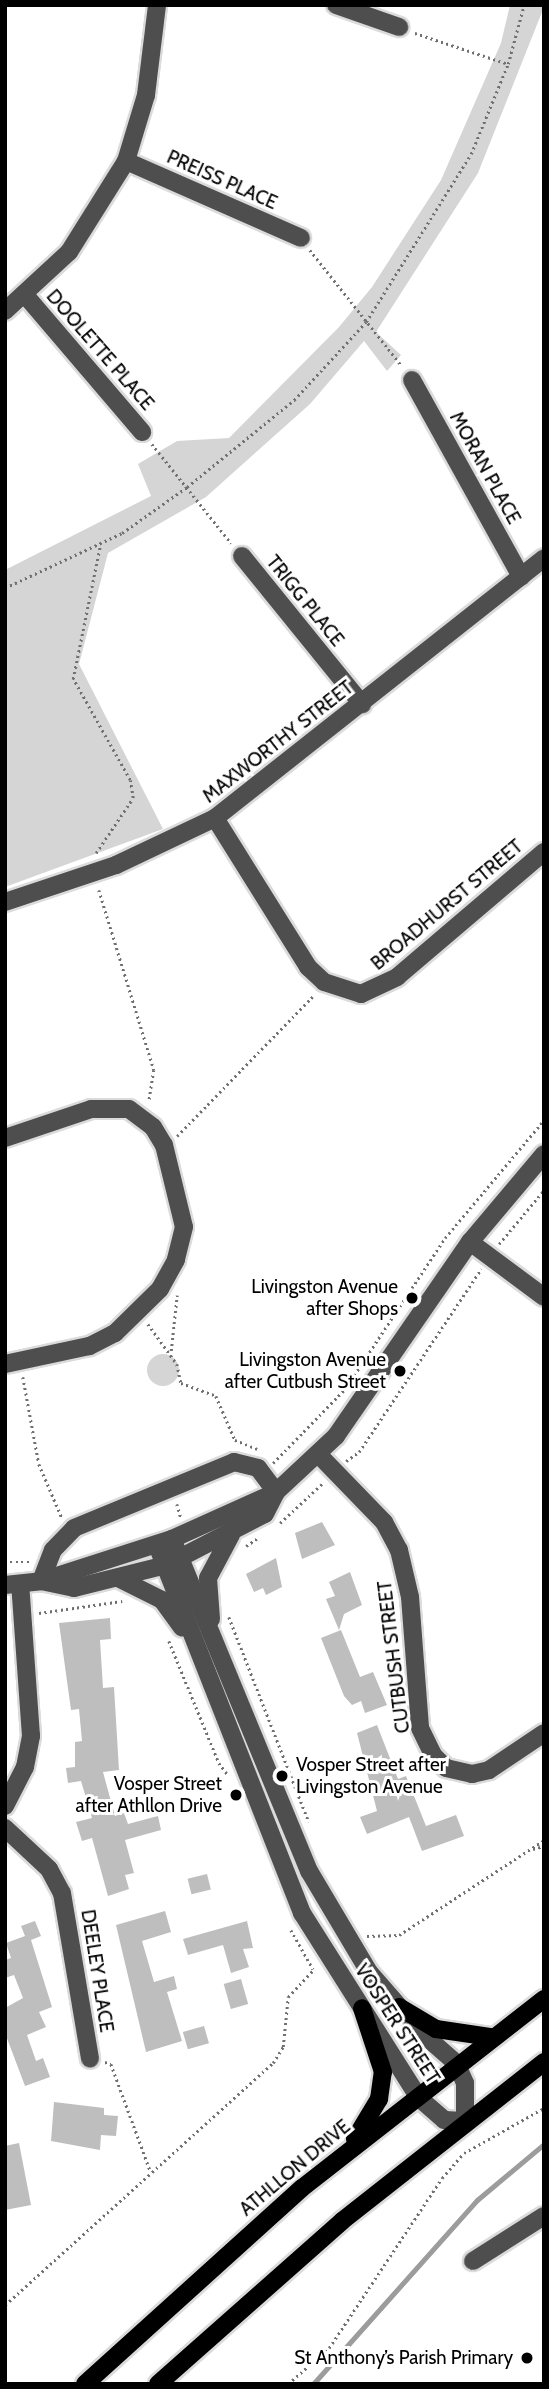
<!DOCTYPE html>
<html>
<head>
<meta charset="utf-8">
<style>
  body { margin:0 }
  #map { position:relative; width:549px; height:2389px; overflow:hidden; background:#fff; font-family:Cabin,sans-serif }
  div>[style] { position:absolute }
  .green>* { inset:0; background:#d5d5d5 }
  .round { border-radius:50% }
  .stream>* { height:5px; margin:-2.5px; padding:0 2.5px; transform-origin:2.5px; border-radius:2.5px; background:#9c9c9c }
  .building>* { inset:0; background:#bebebe; transform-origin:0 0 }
  .path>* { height:2.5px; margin-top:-1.25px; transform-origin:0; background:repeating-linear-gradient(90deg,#707070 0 2px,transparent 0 5.5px) }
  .roads { filter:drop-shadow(2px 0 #dbdbdb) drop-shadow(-2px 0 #dbdbdb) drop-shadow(0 2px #dbdbdb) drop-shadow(0 -2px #dbdbdb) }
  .minor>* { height:18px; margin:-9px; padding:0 9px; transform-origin:9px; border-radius:9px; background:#4e4e4e }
  .major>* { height:18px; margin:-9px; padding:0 9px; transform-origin:9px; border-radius:9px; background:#000 }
  .dots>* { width:19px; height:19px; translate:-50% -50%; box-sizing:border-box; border:4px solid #fff; border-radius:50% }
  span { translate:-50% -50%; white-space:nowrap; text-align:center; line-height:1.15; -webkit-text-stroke:6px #fff; paint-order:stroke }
  .street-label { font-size:19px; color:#000 }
  .poi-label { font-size:19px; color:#000 }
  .right { translate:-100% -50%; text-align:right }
  .left { translate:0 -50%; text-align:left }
  .frame { position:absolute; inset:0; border:7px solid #000; pointer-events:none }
</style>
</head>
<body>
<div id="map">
  <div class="green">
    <div style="clip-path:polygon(510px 5px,544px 7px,478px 173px,376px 332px,401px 355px,387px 371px,364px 341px,310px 404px,206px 497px,108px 553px,79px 664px,163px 829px,5px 887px,5px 570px,151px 496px,138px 464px,177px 441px,229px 438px,339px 327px,372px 287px,441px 180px,501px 43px)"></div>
    <div class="round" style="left:147px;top:1354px;width:32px;height:32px"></div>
  </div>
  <div class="stream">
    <div style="left:313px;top:2384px;width:246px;rotate:-48.3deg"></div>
    <div style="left:477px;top:2200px;width:87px;rotate:-39.9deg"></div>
  </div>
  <div class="building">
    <div style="clip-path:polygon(322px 1522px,335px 1545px,302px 1559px,295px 1533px)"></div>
    <div style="clip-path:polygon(276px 1558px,282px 1587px,266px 1595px,263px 1588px,254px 1592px,246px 1574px)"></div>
    <div style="clip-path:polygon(350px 1572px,362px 1605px,344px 1614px,339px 1630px,326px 1599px,335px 1596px,329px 1582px)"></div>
    <div style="clip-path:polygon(110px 1618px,111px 1639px,100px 1640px,103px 1688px,114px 1687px,119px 1770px,103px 1772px,115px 1816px,124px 1813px,128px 1824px,158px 1816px,161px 1830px,125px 1840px,134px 1873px,125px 1875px,129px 1889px,108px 1896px,92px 1838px,82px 1841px,76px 1822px,92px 1818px,81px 1781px,68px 1783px,66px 1768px,75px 1767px,75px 1742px,82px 1741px,79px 1709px,71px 1710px,59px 1623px)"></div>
    <div style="clip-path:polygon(341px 1630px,360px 1677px,373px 1672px,387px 1705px,365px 1713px,361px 1701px,352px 1705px,344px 1696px,321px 1638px)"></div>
    <div style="clip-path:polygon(377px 1725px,398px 1779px,406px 1776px,426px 1826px,456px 1815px,464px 1836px,422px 1851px,409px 1817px,367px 1834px,360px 1817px,377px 1811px,357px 1733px)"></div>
    <div style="left:207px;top:1874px;width:16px;height:20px;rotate:76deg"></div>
    <div style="clip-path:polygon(165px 1911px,171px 1932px,142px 1941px,154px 1982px,174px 1976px,177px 1989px,167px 1992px,182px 2041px,146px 2052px,116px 1925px)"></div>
    <div style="clip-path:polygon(35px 1921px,41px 1936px,31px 1940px,52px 2007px,39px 2012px,46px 2027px,27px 2035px,36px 2061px,43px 2058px,50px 2077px,25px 2086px,5px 2033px,5px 2008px,23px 1998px,14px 1975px,5px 1978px,5px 1960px,11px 1958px,6px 1943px,25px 1936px,21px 1926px)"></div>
    <div style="clip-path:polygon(247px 1921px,253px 1948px,243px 1949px,249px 1967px,231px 1973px,223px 1945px,188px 1955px,183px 1939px)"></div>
    <div style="left:241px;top:1979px;width:26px;height:18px;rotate:74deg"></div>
    <div style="left:204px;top:2026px;width:18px;height:22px;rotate:74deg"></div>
    <div style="clip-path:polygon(54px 2102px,104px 2108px,104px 2115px,118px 2116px,116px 2136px,101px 2135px,100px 2150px,51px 2141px)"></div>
    <div style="clip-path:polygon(19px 2143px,31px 2205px,5px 2210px,5px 2146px)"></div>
  </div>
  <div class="path">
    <div style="left:415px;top:33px;width:98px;rotate:18.4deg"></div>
    <div style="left:310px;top:250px;width:148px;rotate:51.6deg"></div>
    <div style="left:152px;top:444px;width:127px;rotate:51.4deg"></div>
    <div style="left:5px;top:588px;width:129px;rotate:-25.2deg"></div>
    <div style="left:122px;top:533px;width:80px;rotate:-35.3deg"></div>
    <div style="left:187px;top:487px;width:138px;rotate:-39.1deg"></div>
    <div style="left:294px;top:400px;width:106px;rotate:-47.3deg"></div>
    <div style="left:366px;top:322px;width:198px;rotate:-58deg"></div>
    <div style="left:471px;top:154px;width:97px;rotate:-67.7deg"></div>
    <div style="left:508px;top:64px;width:61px;rotate:-74.8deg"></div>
    <div style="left:96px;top:853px;width:66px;rotate:-56.1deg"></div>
    <div style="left:133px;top:798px;width:18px;rotate:-99deg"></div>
    <div style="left:130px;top:780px;width:116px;rotate:-119.4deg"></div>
    <div style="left:73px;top:679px;width:136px;rotate:-78.5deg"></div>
    <div style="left:99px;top:890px;width:188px;rotate:73deg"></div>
    <div style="left:154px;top:1070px;width:32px;rotate:99deg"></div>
    <div style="left:177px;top:1136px;width:197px;rotate:-45.8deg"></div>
    <div style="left:499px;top:1244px;width:70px;rotate:-50.2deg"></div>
    <div style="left:148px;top:1324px;width:49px;rotate:54.1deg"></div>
    <div style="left:177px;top:1364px;width:19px;rotate:78deg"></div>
    <div style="left:181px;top:1383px;width:37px;rotate:20deg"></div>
    <div style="left:216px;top:1396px;width:48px;rotate:66.6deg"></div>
    <div style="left:235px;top:1440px;width:24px;rotate:22deg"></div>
    <div style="left:171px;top:1351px;width:56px;rotate:-83.9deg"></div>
    <div style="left:23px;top:1377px;width:88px;rotate:79.6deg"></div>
    <div style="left:39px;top:1464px;width:59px;rotate:66.9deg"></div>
    <div style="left:346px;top:1461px;width:16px;rotate:-35deg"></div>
    <div style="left:359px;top:1452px;width:220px;rotate:-56.3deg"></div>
    <div style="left:273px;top:1463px;width:103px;rotate:-45.8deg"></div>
    <div style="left:345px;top:1389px;width:181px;rotate:-56.5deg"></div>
    <div style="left:445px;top:1238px;width:154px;rotate:-50deg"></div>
    <div style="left:177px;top:1504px;width:15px;rotate:74deg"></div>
    <div style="left:280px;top:1523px;width:60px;rotate:-43deg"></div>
    <div style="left:246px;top:1546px;width:14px;rotate:-34deg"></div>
    <div style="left:5px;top:1562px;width:25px"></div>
    <div style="left:39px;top:1613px;width:84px;rotate:-8.2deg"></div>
    <div style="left:229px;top:1617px;width:220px;rotate:68.7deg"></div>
    <div style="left:169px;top:1641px;width:132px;rotate:67.7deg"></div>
    <div style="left:219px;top:1763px;width:15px;rotate:53deg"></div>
    <div style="left:533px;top:1849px;width:11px;rotate:-15deg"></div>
    <div style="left:291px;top:1930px;width:45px;rotate:60.6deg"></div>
    <div style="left:367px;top:1936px;width:32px;rotate:-2deg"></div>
    <div style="left:399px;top:1935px;width:173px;rotate:-33.2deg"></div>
    <div style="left:105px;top:2062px;width:6px;rotate:18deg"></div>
    <div style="left:111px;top:2064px;width:113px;rotate:69.8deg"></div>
    <div style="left:5px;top:2305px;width:361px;rotate:-42.1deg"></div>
    <div style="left:273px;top:2063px;width:19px;rotate:-58deg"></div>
    <div style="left:283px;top:2047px;width:50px;rotate:-84.3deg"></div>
    <div style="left:288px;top:1997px;width:38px;rotate:-47deg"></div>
    <div style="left:288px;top:2384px;width:55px;rotate:-41.3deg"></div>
    <div style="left:329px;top:2348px;width:204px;rotate:-56.4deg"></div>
    <div style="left:442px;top:2178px;width:33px;rotate:-49deg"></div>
    <div style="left:464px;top:2153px;width:92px;rotate:-29.4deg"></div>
  </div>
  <div class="roads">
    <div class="minor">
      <div style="left:336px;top:5px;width:67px;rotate:19.2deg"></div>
      <div style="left:126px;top:161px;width:191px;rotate:23.7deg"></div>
      <div style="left:26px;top:296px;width:179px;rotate:49.5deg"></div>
      <div style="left:5px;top:311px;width:87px;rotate:-42.7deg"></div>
      <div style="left:69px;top:252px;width:107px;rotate:-57.9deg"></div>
      <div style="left:126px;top:161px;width:69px;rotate:-73.1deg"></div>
      <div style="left:146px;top:95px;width:91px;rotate:-83deg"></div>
      <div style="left:412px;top:380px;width:225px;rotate:61deg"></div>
      <div style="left:242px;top:556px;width:191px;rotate:51deg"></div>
      <div style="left:215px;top:818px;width:176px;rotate:58deg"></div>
      <div style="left:308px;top:967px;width:22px;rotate:43deg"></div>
      <div style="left:324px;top:982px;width:39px;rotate:18deg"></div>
      <div style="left:361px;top:994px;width:40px;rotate:-25deg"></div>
      <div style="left:397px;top:977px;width:193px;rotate:-40.4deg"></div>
      <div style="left:5px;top:902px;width:117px;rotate:-18.4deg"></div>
      <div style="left:116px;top:865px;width:110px;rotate:-25.4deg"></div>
      <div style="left:215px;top:818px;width:419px;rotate:-38.3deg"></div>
      <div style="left:5px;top:1138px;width:91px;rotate:-18.6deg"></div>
      <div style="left:91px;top:1109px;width:38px"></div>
      <div style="left:129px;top:1109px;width:30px;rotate:37deg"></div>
      <div style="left:153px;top:1127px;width:21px;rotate:59deg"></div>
      <div style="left:164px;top:1145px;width:84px;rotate:76.3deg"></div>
      <div style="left:184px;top:1227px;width:34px;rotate:104deg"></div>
      <div style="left:176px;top:1260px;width:33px;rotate:119deg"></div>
      <div style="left:160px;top:1289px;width:63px;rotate:135.6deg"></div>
      <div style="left:115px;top:1333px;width:29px;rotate:153deg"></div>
      <div style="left:89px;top:1346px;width:86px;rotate:167.9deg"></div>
      <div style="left:470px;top:1242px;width:92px;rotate:36.6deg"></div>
      <div style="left:318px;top:1454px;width:95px;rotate:45.9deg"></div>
      <div style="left:384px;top:1522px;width:32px;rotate:62deg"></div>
      <div style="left:399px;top:1550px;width:48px;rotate:76.8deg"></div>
      <div style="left:410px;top:1597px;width:131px;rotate:85.6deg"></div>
      <div style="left:420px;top:1728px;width:30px;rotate:64deg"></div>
      <div style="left:433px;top:1755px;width:18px;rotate:45deg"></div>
      <div style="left:446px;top:1768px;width:27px;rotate:13deg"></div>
      <div style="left:472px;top:1774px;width:17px;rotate:-13deg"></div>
      <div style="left:489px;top:1770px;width:66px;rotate:-33.9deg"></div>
      <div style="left:157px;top:1545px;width:396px;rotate:68.5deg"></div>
      <div style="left:302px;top:1913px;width:219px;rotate:57.7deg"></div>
      <div style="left:419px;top:2098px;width:33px;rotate:41deg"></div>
      <div style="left:444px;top:2120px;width:21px;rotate:3deg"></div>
      <div style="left:465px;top:2121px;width:38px;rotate:-90deg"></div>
      <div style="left:465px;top:2083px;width:22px;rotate:-114deg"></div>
      <div style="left:456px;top:2063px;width:44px;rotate:-138.7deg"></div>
      <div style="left:423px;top:2034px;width:82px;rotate:-131.1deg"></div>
      <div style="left:369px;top:1972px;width:117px;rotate:-120.7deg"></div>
      <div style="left:309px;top:1871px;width:359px;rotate:-112.4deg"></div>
      <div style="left:120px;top:1579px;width:47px;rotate:26.6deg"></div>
      <div style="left:162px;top:1600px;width:34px;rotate:54deg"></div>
      <div style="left:41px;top:1581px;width:138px;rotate:-17.8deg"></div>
      <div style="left:172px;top:1539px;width:114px;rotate:-24.3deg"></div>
      <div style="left:276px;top:1492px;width:82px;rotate:-43deg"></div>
      <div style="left:336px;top:1436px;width:236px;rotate:-55.4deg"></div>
      <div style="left:470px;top:1242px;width:115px;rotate:-49.9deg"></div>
      <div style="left:41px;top:1581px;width:33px;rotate:-69deg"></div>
      <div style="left:53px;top:1550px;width:30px;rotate:-46deg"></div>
      <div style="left:74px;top:1528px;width:173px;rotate:-22.4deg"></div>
      <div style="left:234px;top:1462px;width:25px;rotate:14deg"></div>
      <div style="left:258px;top:1468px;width:30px;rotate:53deg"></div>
      <div style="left:5px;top:1585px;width:36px;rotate:-6deg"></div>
      <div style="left:41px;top:1581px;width:34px;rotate:12deg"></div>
      <div style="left:74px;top:1588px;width:95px;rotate:-14deg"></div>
      <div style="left:166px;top:1565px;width:111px;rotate:-27.3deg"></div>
      <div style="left:265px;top:1514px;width:25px;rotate:-63deg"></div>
      <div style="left:211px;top:1619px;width:41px;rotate:-94.2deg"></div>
      <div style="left:208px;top:1578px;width:49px;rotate:-61.9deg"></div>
      <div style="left:5px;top:1806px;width:44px;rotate:-62.9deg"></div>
      <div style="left:25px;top:1767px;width:32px;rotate:-79deg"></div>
      <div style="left:31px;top:1736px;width:152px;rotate:-94.1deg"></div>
      <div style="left:5px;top:1828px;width:60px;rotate:43deg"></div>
      <div style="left:49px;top:1869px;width:27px;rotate:62deg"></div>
      <div style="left:62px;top:1893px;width:168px;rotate:80.4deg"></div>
      <div style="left:473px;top:2261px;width:84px;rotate:-32.4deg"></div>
    </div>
    <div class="major">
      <div style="left:399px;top:2007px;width:43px;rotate:30.7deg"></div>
      <div style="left:436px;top:2029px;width:56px;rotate:8.3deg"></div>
      <div style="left:355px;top:2139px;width:47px;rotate:-59deg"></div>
      <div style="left:379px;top:2099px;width:27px;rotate:-82deg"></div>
      <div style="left:383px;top:2072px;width:67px;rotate:-108.2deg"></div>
      <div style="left:85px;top:2384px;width:292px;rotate:-42.1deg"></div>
      <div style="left:302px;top:2188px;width:307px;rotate:-38deg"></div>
      <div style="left:158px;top:2384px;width:246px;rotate:-41.5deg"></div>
      <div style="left:342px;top:2221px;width:257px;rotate:-38.2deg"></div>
    </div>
  </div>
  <div class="dots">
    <div style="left:412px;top:1298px;background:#000"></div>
    <div style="left:400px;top:1371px;background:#000"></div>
    <div style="left:282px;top:1776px;background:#000"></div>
    <div style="left:236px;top:1795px;background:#000"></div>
    <div style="left:527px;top:2358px;background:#000"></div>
  </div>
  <div class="street-label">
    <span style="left:222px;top:180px;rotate:24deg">PREISS PLACE</span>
    <span style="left:100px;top:350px;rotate:49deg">DOOLETTE PLACE</span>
    <span style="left:485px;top:468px;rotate:61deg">MORAN PLACE</span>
    <span style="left:305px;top:601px;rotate:51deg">TRIGG PLACE</span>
    <span style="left:278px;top:742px;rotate:-38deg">MAXWORTHY STREET</span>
    <span style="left:447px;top:905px;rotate:-40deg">BROADHURST STREET</span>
    <span style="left:394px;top:1657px;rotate:-97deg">CUTBUSH STREET</span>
    <span style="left:97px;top:1971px;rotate:81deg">DEELEY PLACE</span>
    <span style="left:397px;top:2024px;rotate:57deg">VOSPER STREET</span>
    <span style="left:295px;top:2168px;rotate:-40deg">ATHLLON DRIVE</span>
  </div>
  <div class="poi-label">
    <span class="right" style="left:398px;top:1298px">Livingston Avenue<br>after Shops</span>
    <span class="right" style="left:386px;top:1371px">Livingston Avenue<br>after Cutbush Street</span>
    <span class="left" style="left:296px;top:1776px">Vosper Street after<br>Livingston Avenue</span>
    <span class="right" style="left:222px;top:1795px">Vosper Street<br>after Athllon Drive</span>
    <span class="right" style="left:513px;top:2358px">St Anthony’s Parish Primary</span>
  </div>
  <div class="frame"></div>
</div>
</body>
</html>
